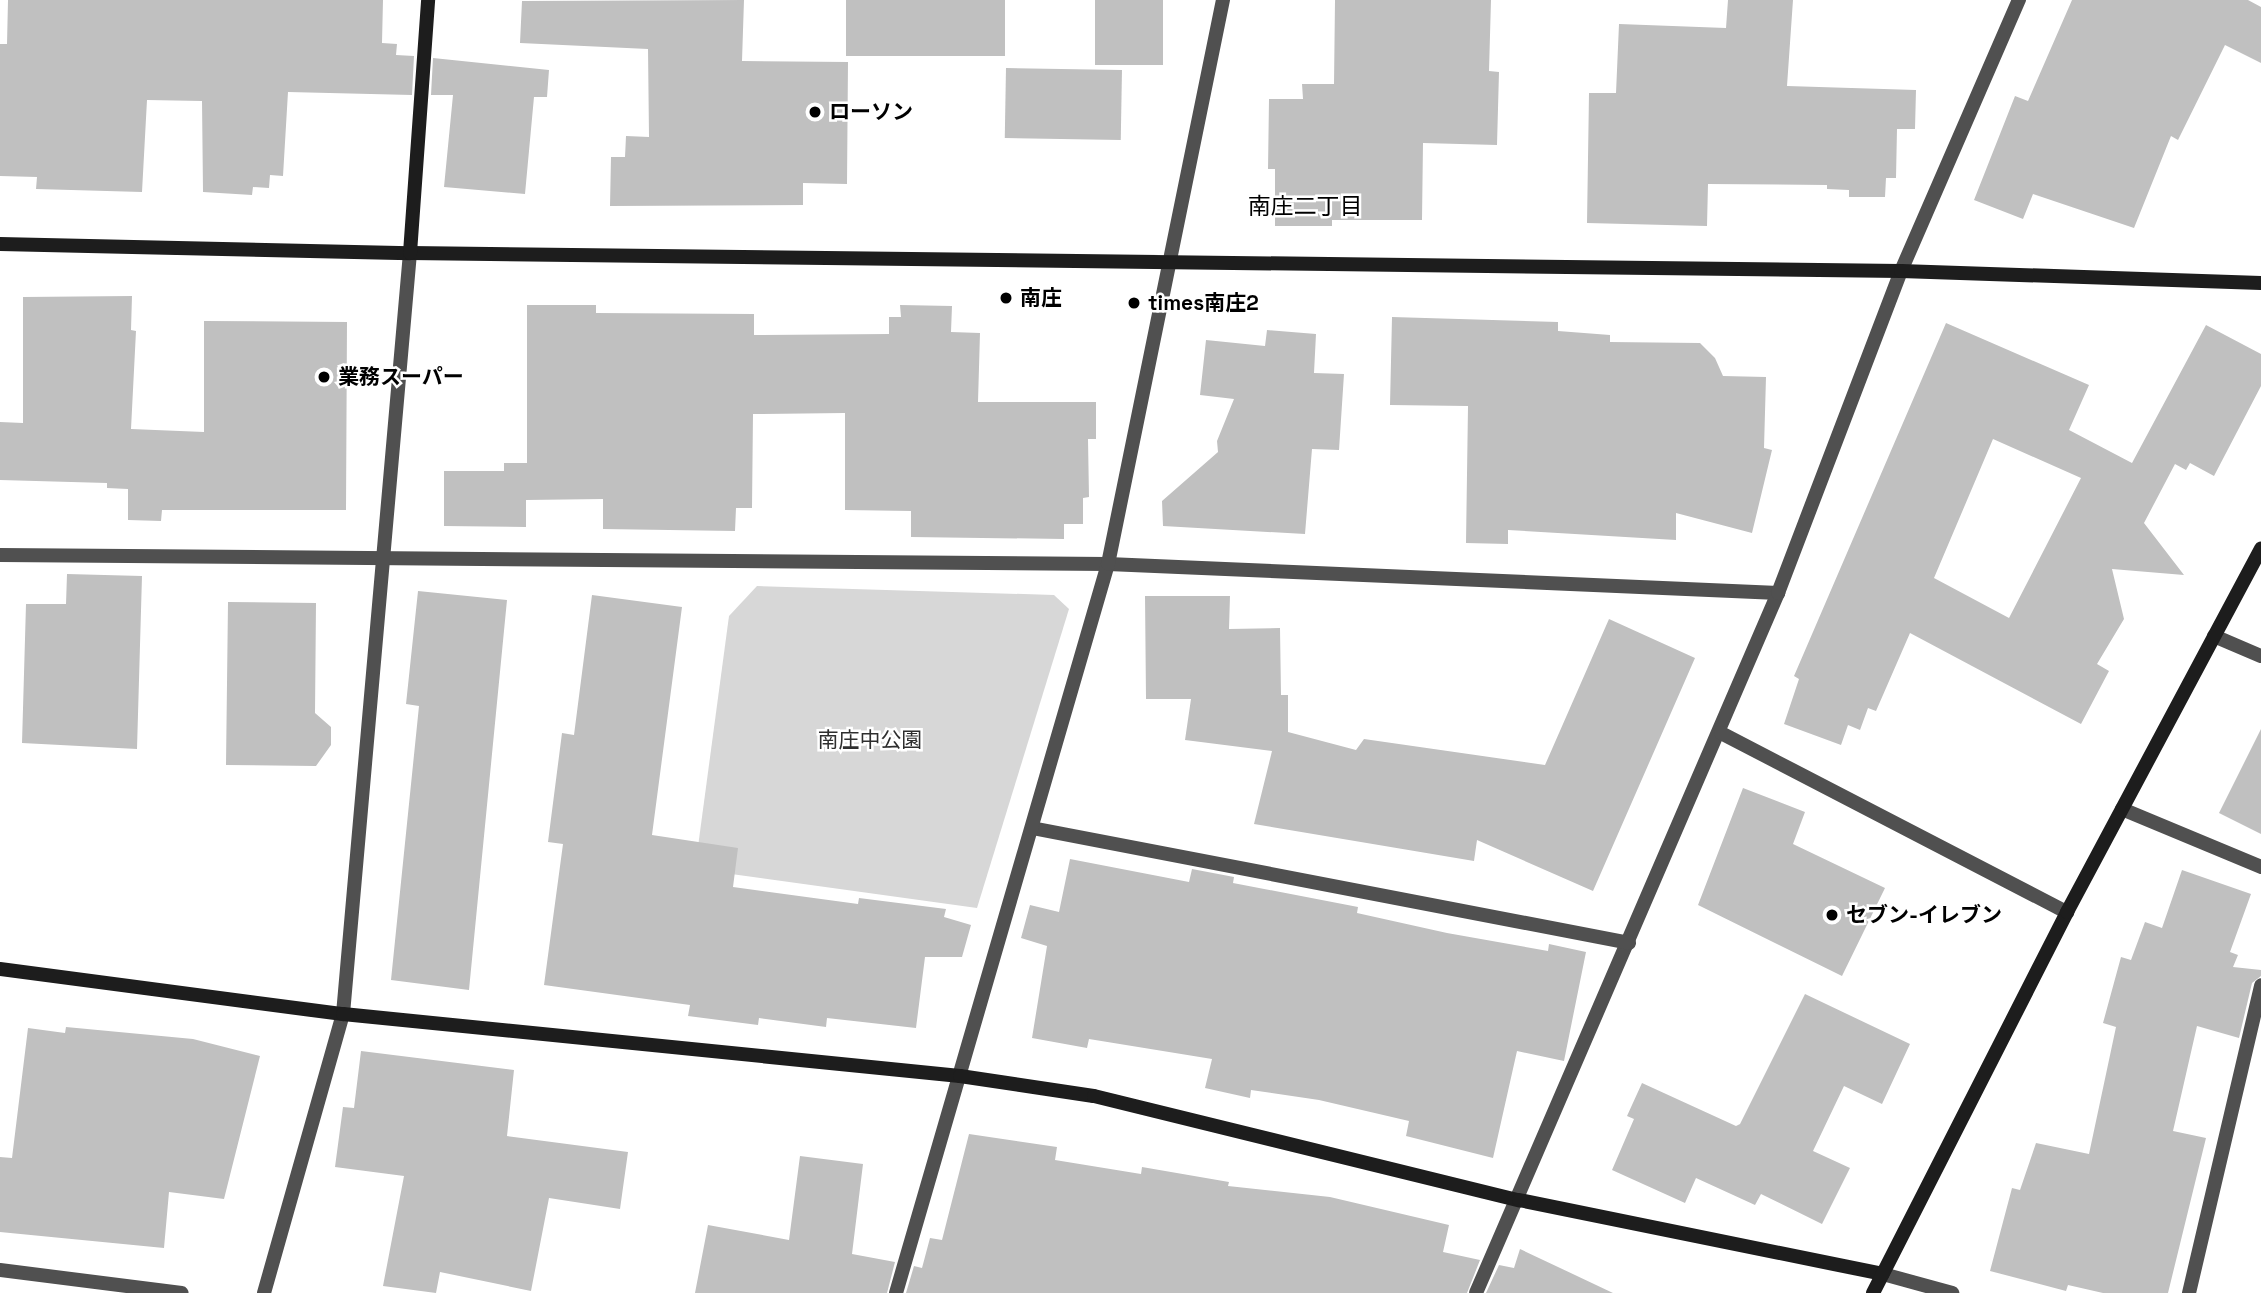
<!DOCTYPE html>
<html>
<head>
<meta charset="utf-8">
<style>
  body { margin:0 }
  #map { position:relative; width:2261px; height:1293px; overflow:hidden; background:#fff; font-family:"Space Grotesk","Noto Sans JP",sans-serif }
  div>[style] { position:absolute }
  .green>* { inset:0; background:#d7d7d7 }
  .building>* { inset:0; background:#c0c0c0; transform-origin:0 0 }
  .street>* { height:14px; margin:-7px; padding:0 7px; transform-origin:7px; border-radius:7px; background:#505050 }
  .secondary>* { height:14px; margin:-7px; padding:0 7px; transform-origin:7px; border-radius:7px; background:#1d1d1d }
  .dots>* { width:19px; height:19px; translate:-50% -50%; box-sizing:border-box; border:4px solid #fff; border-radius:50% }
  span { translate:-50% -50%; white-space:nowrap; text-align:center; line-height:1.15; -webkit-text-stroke:5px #fff; paint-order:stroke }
  .poi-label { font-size:21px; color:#000; font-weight:700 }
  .left { translate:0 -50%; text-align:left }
  .park-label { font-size:21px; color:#2e2e2e }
  .neighbourhood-label { font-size:23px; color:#000 }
</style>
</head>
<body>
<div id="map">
  <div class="green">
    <div style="clip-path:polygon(757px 586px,1054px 595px,1069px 609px,977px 908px,695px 869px,729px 616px)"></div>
  </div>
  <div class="building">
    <div style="clip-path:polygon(8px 0,383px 0,382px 43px,397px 44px,396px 55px,414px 56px,412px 95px,288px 92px,283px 176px,270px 175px,269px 188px,253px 187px,252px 195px,203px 192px,202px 101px,147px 100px,142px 192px,36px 189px,37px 177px,0 176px,0 44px,7px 44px)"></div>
    <div style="clip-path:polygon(744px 0,742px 61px,848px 62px,847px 184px,803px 183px,803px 205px,610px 206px,611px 157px,625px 157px,626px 136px,649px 137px,648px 49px,520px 43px,522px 1px)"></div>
    <div style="left:846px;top:0;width:159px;height:56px"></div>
    <div style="left:1095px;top:0;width:68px;height:65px"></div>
    <div style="clip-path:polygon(1335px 0,1491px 0,1489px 71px,1499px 72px,1497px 145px,1423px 143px,1422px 220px,1332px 220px,1332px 226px,1275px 226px,1275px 169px,1268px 169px,1269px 99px,1303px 99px,1302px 84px,1334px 84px)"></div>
    <div style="clip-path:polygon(1728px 0,1793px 0,1787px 86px,1916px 90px,1915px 129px,1897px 129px,1896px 178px,1886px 178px,1885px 197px,1849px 197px,1849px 190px,1827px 189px,1827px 185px,1708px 184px,1707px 226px,1587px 223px,1589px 93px,1616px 93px,1619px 24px,1726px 28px)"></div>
    <div style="clip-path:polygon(2072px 0,2248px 0,2261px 7px,2261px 63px,2225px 45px,2178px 140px,2171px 136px,2134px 228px,2033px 194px,2023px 219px,1974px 200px,2015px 96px,2028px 101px)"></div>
    <div style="clip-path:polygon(433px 58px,549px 70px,547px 97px,534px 97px,525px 194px,444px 187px,453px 95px,431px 95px)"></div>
    <div style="left:1006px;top:68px;width:116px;height:70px;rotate:1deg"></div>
    <div style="clip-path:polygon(132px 296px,131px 330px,136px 331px,131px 429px,204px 432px,204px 321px,347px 322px,346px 510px,162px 510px,161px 521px,128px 520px,128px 489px,107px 488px,107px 483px,0 480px,0 422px,23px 423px,23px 297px)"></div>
    <div style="clip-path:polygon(527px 305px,596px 305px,596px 313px,754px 314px,754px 335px,889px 334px,889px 317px,901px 317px,900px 305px,952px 306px,951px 332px,980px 333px,978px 402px,1096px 402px,1096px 439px,1088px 439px,1089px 497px,1083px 498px,1083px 524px,1064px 524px,1064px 539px,911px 537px,911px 511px,845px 510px,845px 413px,753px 414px,752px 508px,736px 508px,735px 531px,603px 529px,603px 499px,526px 500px,526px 527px,444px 526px,444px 471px,504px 471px,504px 463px,527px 463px)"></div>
    <div style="clip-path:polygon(1392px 317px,1558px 322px,1558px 331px,1610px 335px,1610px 342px,1700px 343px,1715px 358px,1723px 376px,1766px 377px,1764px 448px,1772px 450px,1752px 533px,1676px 513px,1676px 540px,1508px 530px,1508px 544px,1466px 543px,1468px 406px,1390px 405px)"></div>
    <div style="clip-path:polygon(evenodd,1946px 323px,2089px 385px,2069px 430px,2132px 463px,2206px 325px,2261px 354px,2261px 386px,2214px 476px,2190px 463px,2186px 470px,2175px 464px,2144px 523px,2184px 575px,2112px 569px,2124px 619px,2097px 664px,2109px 671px,2081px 724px,1910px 633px,1876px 711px,1868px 708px,1860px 730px,1848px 725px,1841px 745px,1784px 724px,1799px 679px,1794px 676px,1946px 323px,1993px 439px,2081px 478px,2009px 618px,1934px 578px,1993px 439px)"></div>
    <div style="clip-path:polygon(1267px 330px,1316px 334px,1314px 373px,1344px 374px,1339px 450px,1312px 449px,1305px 534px,1163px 526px,1162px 501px,1218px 452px,1217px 441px,1234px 399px,1200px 395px,1206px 340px,1265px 346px)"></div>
    <div style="clip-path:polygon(67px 574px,142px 576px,137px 749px,22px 743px,26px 604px,66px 604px)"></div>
    <div style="clip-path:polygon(418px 591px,507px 600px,469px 990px,391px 980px,419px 706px,406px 704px)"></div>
    <div style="clip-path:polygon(592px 595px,682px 607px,652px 835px,738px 848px,733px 887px,858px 904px,859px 898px,946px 909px,944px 917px,971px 925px,962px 957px,925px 957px,916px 1028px,827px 1018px,826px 1027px,759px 1018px,758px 1025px,688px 1016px,690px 1005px,544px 985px,563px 844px,548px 842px,562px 733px,574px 735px)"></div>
    <div style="clip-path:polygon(1145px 596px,1230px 596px,1229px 629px,1280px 628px,1281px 695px,1288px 695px,1288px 732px,1356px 750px,1364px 739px,1545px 765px,1609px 619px,1695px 658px,1593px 891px,1477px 840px,1474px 861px,1254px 824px,1272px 751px,1185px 740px,1191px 699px,1146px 699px)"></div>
    <div style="clip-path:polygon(228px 602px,316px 603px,315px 713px,331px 727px,331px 745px,316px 766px,226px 765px)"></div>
    <div style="clip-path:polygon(2261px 729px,2261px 834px,2219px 813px)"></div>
    <div style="clip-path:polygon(1743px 788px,1805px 812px,1793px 844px,1885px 888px,1842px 976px,1698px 905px)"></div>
    <div style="clip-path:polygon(1070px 859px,1189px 882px,1192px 869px,1234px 877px,1233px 883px,1358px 907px,1357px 913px,1447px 933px,1548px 951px,1549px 944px,1586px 952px,1564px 1061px,1517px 1051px,1493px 1158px,1406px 1136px,1409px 1121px,1319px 1100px,1251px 1090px,1250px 1098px,1205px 1088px,1212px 1059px,1089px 1039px,1087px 1048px,1032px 1038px,1047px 946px,1021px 938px,1030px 905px,1059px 912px)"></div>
    <div style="clip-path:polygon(2182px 870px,2251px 894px,2230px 952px,2238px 955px,2233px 967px,2261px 970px,2261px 976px,2252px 983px,2239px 1038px,2197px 1026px,2173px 1131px,2206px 1138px,2168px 1293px,2103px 1293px,2068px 1285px,2066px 1291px,1990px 1271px,2012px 1188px,2020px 1190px,2036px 1143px,2089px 1154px,2116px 1027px,2103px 1023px,2121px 957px,2131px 960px,2145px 922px,2162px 928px)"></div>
    <div style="clip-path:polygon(1805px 994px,1910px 1044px,1882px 1104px,1844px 1086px,1813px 1151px,1850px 1168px,1822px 1224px,1761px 1194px,1755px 1205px,1696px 1178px,1685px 1203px,1612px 1170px,1634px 1119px,1627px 1116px,1642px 1083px,1736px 1126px,1740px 1124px)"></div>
    <div style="clip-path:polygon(66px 1027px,193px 1039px,260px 1056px,224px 1199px,169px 1192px,164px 1248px,0 1232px,0 1157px,12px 1158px,28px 1028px,65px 1033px)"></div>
    <div style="clip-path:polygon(361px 1051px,514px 1070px,507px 1136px,628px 1152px,620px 1209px,549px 1198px,531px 1291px,440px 1272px,436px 1293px,383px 1286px,404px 1176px,335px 1167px,343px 1107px,354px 1108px)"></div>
    <div style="clip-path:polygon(969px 1134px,1057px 1147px,1055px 1160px,1141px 1174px,1142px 1167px,1229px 1182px,1228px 1186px,1330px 1197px,1449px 1225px,1443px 1252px,1480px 1260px,1467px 1293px,906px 1293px,914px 1266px,922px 1268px,930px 1238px,942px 1240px)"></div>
    <div style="clip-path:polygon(800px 1156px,863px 1164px,852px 1254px,895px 1262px,887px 1293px,695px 1293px,708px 1225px,789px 1240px)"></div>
    <div style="clip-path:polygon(1520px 1249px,1613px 1293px,1486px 1293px,1499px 1265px,1514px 1268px)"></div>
  </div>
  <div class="street">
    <div style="left:0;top:555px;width:1108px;rotate:0.47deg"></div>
    <div style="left:1108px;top:564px;width:671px;rotate:2.48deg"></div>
    <div style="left:1778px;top:593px;width:762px;rotate:113.34deg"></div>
    <div style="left:1778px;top:593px;width:345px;rotate:-69.1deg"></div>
    <div style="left:1901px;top:271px;width:296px;rotate:-66.5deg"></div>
    <div style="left:2214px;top:636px;width:51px;rotate:23.1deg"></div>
    <div style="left:1721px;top:733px;width:390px;rotate:27.4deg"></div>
    <div style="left:2122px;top:809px;width:151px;rotate:22.6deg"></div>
    <div style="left:1032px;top:828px;width:608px;rotate:10.9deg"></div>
    <div style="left:0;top:1270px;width:183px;rotate:7.2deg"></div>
    <div style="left:1883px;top:1274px;width:72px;rotate:15.4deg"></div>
    <div style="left:264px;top:1293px;width:290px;rotate:-74.2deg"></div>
    <div style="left:343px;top:1014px;width:764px;rotate:-84.97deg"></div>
    <div style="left:896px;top:1293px;width:759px;rotate:-73.79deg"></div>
    <div style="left:1108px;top:564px;width:576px;rotate:-78.48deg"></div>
    <div style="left:2189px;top:1293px;width:316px;rotate:-76.8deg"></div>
  </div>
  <div class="secondary">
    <div style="left:0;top:244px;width:410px;rotate:1.3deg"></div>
    <div style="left:410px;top:253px;width:1491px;rotate:0.69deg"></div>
    <div style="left:1901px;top:271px;width:360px;rotate:1.9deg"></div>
    <div style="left:410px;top:253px;width:254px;rotate:-85.9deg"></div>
    <div style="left:0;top:969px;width:346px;rotate:7.5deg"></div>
    <div style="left:343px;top:1014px;width:620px;rotate:5.74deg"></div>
    <div style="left:960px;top:1076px;width:135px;rotate:8.5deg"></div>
    <div style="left:1094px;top:1096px;width:438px;rotate:13.8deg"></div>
    <div style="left:1519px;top:1200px;width:371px;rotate:11.5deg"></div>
    <div style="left:1873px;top:1293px;width:428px;rotate:-63deg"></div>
    <div style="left:2067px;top:912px;width:412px;rotate:-61.9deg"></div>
  </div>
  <div class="dots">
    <div style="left:815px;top:112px;background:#000"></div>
    <div style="left:1006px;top:298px;background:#000"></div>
    <div style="left:1134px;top:303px;background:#000"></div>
    <div style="left:324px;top:377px;background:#000"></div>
    <div style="left:1832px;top:915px;background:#000"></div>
  </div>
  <div class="poi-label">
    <span class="left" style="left:829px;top:112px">ローソン</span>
    <span class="left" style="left:1020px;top:298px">南庄</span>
    <span class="left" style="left:1148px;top:303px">times南庄2</span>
    <span class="left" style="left:338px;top:377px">業務スーパー</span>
    <span class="left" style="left:1846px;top:915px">セブン-イレブン</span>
  </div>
  <div class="park-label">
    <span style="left:870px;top:740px">南庄中公園</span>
  </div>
  <div class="neighbourhood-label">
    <span style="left:1305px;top:206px">南庄二丁目</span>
  </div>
</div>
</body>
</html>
